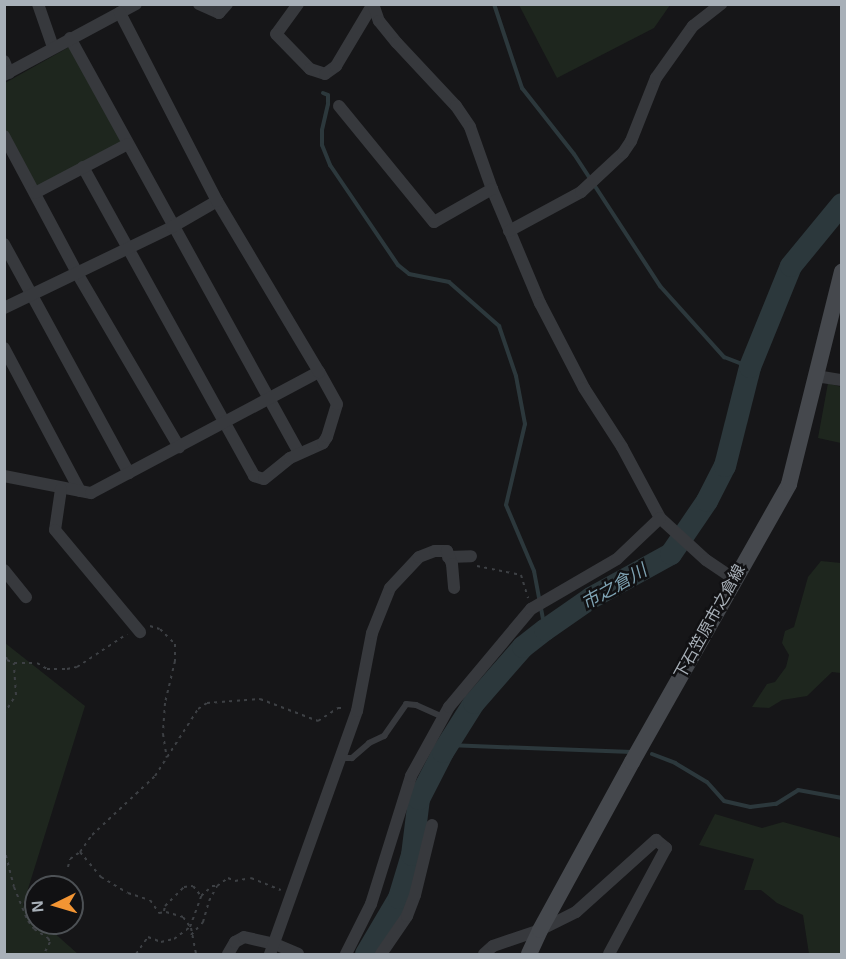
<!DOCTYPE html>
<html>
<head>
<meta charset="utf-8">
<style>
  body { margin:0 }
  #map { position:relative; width:846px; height:959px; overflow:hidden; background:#161618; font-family:Helvetica,"Noto Sans JP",sans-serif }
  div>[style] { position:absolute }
  .green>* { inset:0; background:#1e261e }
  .stream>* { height:4px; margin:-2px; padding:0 2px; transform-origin:2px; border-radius:2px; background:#2c383c }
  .river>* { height:22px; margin:-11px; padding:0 11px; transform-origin:11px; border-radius:11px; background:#2c383c }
  .path>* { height:2px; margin-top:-1px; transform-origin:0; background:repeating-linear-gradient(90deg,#3d4044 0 3px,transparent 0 7.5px) }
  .service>* { height:6px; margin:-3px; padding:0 3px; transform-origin:3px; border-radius:3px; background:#37393d }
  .minor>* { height:12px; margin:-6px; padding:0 6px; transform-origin:6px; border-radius:6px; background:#37393d }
  .secondary>* { height:16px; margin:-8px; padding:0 8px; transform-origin:8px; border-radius:8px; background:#45484d }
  span { translate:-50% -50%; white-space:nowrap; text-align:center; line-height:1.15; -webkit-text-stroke:5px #111113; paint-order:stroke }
  .street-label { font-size:16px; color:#a8b0b8 }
  .water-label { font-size:18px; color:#7fa3b3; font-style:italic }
  .frame { position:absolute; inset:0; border:6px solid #a8b0b8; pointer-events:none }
  .north { position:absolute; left:24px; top:875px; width:60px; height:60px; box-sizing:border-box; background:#111113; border:2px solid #4d5155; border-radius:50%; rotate:265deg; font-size:16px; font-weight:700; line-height:24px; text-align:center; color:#a8b0b8 }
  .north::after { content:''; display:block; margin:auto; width:21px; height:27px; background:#f39533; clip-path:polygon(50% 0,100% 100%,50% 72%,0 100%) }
</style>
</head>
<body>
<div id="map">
  <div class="green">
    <div style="clip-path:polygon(519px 5px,670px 5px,654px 28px,557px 78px)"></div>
    <div style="clip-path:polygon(69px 47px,124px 141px,33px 190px,5px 133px,5px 83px)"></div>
    <div style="clip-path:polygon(828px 383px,841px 387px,841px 443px,818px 438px)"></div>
    <div style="clip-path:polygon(821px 561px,841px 563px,841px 673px,832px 672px,807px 696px,782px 700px,769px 708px,752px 707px,767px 684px,775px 682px,786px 667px,789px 655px,782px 643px,785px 631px,794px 627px,808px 577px)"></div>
    <div style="clip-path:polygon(5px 643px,85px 706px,23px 905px,36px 917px,36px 923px,43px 923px,78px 954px,5px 954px)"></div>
    <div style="clip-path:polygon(715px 814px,762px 828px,783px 822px,841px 838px,841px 954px,809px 954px,803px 915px,777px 903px,761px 890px,744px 890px,754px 859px,699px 845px)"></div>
  </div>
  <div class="stream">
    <div style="left:494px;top:4px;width:89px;rotate:71.6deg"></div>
    <div style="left:522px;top:88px;width:84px;rotate:51.8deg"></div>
    <div style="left:574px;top:154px;width:158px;rotate:56.9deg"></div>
    <div style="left:660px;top:286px;width:96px;rotate:48deg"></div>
    <div style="left:724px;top:357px;width:28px;rotate:21deg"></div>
    <div style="left:323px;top:93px;width:5px;rotate:22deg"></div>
    <div style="left:328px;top:95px;width:9px;rotate:90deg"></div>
    <div style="left:328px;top:104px;width:27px;rotate:103deg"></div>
    <div style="left:322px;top:130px;width:15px;rotate:90deg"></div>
    <div style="left:322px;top:145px;width:22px;rotate:68deg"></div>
    <div style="left:330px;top:165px;width:121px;rotate:55.8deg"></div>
    <div style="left:398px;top:265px;width:14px;rotate:39deg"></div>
    <div style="left:409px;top:274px;width:41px;rotate:11.3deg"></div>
    <div style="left:449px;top:282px;width:67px;rotate:41.3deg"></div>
    <div style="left:499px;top:326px;width:53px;rotate:71.2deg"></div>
    <div style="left:516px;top:376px;width:49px;rotate:79.4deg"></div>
    <div style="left:525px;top:424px;width:83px;rotate:103.2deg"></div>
    <div style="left:506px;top:505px;width:72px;rotate:67deg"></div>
    <div style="left:534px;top:571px;width:60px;rotate:79.4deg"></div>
    <div style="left:448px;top:745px;width:184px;rotate:2.2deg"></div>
    <div style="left:652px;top:754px;width:25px;rotate:21deg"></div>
    <div style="left:675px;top:763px;width:37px;rotate:31deg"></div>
    <div style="left:707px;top:782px;width:25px;rotate:48deg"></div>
    <div style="left:724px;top:801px;width:27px;rotate:13deg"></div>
    <div style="left:750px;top:807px;width:26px;rotate:-7deg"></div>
    <div style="left:776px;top:804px;width:26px;rotate:-32deg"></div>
    <div style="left:798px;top:790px;width:45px;rotate:10.3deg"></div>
  </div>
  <div class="river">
    <div style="left:366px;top:954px;width:65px;rotate:-59.5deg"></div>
    <div style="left:399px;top:898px;width:45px;rotate:-73.2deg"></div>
    <div style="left:412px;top:855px;width:56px;rotate:-82.9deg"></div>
    <div style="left:419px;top:799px;width:53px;rotate:-62.9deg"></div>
    <div style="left:443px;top:752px;width:58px;rotate:-57.7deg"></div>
    <div style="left:474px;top:703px;width:74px;rotate:-48.8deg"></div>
    <div style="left:523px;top:647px;width:28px;rotate:-38deg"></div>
    <div style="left:545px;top:630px;width:56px;rotate:-34.8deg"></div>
    <div style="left:591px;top:598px;width:91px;rotate:-28.8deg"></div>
    <div style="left:671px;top:554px;width:64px;rotate:-55.8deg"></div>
    <div style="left:707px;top:501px;width:39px;rotate:-63deg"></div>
    <div style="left:725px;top:466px;width:102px;rotate:-75.8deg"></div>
    <div style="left:750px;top:367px;width:109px;rotate:-67.9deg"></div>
    <div style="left:791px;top:266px;width:80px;rotate:-50.6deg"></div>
  </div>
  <div class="path">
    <div style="left:477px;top:566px;width:45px;rotate:11.6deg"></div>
    <div style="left:521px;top:575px;width:24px;rotate:73deg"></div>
    <div style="left:150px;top:626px;width:10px;rotate:17deg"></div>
    <div style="left:160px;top:629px;width:21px;rotate:45deg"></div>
    <div style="left:175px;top:644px;width:17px;rotate:90deg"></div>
    <div style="left:175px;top:661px;width:43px;rotate:103.4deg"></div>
    <div style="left:165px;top:703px;width:31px;rotate:94deg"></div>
    <div style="left:163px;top:734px;width:24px;rotate:81deg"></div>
    <div style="left:4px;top:650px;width:10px;rotate:73deg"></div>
    <div style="left:7px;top:660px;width:8px;rotate:23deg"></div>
    <div style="left:14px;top:663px;width:23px"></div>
    <div style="left:37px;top:663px;width:12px;rotate:31deg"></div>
    <div style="left:47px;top:669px;width:20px"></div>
    <div style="left:67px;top:669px;width:10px;rotate:-11deg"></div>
    <div style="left:77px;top:667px;width:60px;rotate:-33.4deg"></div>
    <div style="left:4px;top:714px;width:22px;rotate:-58deg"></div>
    <div style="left:16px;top:695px;width:32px;rotate:-94deg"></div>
    <div style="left:4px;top:848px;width:40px;rotate:75.6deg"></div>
    <div style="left:14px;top:887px;width:37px;rotate:68deg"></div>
    <div style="left:28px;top:921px;width:10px;rotate:53deg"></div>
    <div style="left:34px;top:929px;width:17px;rotate:33deg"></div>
    <div style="left:48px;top:938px;width:4px;rotate:63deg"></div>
    <div style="left:50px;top:942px;width:13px;rotate:117deg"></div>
    <div style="left:80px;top:852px;width:33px;rotate:50deg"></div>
    <div style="left:101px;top:877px;width:31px;rotate:31deg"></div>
    <div style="left:128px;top:893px;width:23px;rotate:18deg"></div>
    <div style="left:150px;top:900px;width:16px;rotate:55deg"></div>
    <div style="left:159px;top:913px;width:7px;rotate:-8deg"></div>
    <div style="left:166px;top:912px;width:18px;rotate:16deg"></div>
    <div style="left:183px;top:917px;width:14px;rotate:54deg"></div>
    <div style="left:191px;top:928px;width:26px;rotate:79deg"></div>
    <div style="left:68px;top:867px;width:8px;rotate:-76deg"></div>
    <div style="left:70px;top:859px;width:12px;rotate:-35deg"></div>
    <div style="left:80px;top:852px;width:21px;rotate:-55deg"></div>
    <div style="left:92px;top:835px;width:86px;rotate:-43.1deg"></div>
    <div style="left:155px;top:776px;width:80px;rotate:-57.3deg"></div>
    <div style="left:198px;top:709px;width:11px;rotate:-34deg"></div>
    <div style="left:207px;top:703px;width:53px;rotate:-4.3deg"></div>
    <div style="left:260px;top:699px;width:62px;rotate:20.8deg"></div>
    <div style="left:318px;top:721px;width:24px;rotate:-33deg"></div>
    <div style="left:338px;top:708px;width:8px"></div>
    <div style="left:164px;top:911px;width:5px;rotate:-79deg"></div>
    <div style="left:165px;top:906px;width:27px;rotate:-45deg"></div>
    <div style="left:184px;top:887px;width:9px;rotate:-6deg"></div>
    <div style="left:193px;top:886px;width:13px;rotate:51deg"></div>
    <div style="left:201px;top:896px;width:15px;rotate:-42deg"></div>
    <div style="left:212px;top:886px;width:5px"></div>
    <div style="left:217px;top:886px;width:14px;rotate:-36deg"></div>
    <div style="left:228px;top:878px;width:8px;rotate:23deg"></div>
    <div style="left:235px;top:881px;width:16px;rotate:-11deg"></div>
    <div style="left:251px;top:878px;width:32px;rotate:22deg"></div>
    <div style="left:191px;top:935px;width:18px;rotate:-47deg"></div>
    <div style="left:203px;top:922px;width:22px;rotate:-74deg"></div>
    <div style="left:209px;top:901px;width:17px;rotate:-62deg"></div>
    <div style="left:136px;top:954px;width:21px;rotate:-55deg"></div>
    <div style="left:148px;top:937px;width:14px;rotate:21deg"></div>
    <div style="left:161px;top:942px;width:13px;rotate:-13deg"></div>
    <div style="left:174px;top:939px;width:20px;rotate:-37deg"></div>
    <div style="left:190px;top:927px;width:33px;rotate:-70deg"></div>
  </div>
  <div class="service">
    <div style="left:341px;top:758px;width:11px"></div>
    <div style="left:352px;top:758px;width:23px;rotate:-41deg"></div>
    <div style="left:369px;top:743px;width:17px;rotate:-25deg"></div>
    <div style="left:384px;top:736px;width:39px;rotate:-55deg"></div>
    <div style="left:406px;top:704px;width:10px;rotate:6deg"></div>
    <div style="left:416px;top:705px;width:30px;rotate:24deg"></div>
  </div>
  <div class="minor">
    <div style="left:38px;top:4px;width:46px;rotate:70.8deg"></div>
    <div style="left:199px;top:4px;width:22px;rotate:24deg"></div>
    <div style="left:219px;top:13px;width:12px;rotate:-48deg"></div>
    <div style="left:298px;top:4px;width:37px;rotate:126deg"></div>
    <div style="left:276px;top:34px;width:49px;rotate:45.8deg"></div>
    <div style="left:310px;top:69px;width:16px;rotate:18deg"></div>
    <div style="left:325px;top:74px;width:14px;rotate:-36deg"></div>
    <div style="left:336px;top:66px;width:72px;rotate:-59.2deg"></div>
    <div style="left:373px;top:4px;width:18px;rotate:71deg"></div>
    <div style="left:379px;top:21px;width:28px;rotate:51deg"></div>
    <div style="left:397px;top:43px;width:86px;rotate:46.9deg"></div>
    <div style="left:456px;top:106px;width:25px;rotate:56deg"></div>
    <div style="left:470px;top:127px;width:66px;rotate:70.5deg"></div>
    <div style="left:492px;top:189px;width:124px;rotate:67.2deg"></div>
    <div style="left:540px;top:303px;width:96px;rotate:62.6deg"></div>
    <div style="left:584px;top:388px;width:70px;rotate:57.2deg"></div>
    <div style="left:622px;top:447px;width:81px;rotate:61.8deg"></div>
    <div style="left:660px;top:518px;width:62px;rotate:42.4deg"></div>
    <div style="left:706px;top:560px;width:34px;rotate:34deg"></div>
    <div style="left:70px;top:38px;width:474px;rotate:61.1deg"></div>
    <div style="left:4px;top:61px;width:13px;rotate:67deg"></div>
    <div style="left:4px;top:75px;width:150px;rotate:-28.3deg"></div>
    <div style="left:339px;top:106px;width:150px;rotate:50.7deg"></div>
    <div style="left:434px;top:222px;width:67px;rotate:-29.6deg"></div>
    <div style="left:4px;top:136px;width:155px;rotate:61.9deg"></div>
    <div style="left:77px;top:273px;width:202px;rotate:59.6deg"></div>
    <div style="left:83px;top:167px;width:353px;rotate:61deg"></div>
    <div style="left:254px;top:476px;width:10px;rotate:17deg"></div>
    <div style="left:264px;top:479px;width:33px;rotate:-39deg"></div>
    <div style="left:290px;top:458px;width:36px;rotate:-24deg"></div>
    <div style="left:323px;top:443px;width:7px;rotate:-56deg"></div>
    <div style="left:327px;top:437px;width:34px;rotate:-73deg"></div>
    <div style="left:337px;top:404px;width:37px;rotate:-119deg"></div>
    <div style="left:35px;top:193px;width:105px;rotate:-27.8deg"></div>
    <div style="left:509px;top:231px;width:82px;rotate:-28.4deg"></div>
    <div style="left:581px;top:192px;width:57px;rotate:-42.9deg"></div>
    <div style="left:623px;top:153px;width:14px;rotate:-56deg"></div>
    <div style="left:631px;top:141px;width:68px;rotate:-68.4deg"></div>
    <div style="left:656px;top:78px;width:64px;rotate:-54.6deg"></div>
    <div style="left:693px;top:26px;width:36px;rotate:-38deg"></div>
    <div style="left:4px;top:244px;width:261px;rotate:61.4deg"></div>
    <div style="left:4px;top:308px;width:187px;rotate:-25.7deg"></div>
    <div style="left:172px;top:227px;width:52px;rotate:-30deg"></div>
    <div style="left:4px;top:348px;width:162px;rotate:62deg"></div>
    <div style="left:816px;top:376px;width:26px;rotate:9deg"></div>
    <div style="left:4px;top:476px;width:89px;rotate:11.1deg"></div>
    <div style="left:91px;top:493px;width:258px;rotate:-28deg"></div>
    <div style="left:319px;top:372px;width:199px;rotate:-120.8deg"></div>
    <div style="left:217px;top:201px;width:212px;rotate:-117.3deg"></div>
    <div style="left:61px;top:489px;width:41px;rotate:98.3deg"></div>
    <div style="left:55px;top:530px;width:133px;rotate:50.2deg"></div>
    <div style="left:448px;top:557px;width:23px;rotate:-2deg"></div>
    <div style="left:4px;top:570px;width:35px;rotate:51deg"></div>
    <div style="left:228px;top:954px;width:14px;rotate:-60deg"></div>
    <div style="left:235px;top:942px;width:10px;rotate:-29deg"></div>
    <div style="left:244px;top:937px;width:32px;rotate:13deg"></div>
    <div style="left:275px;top:944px;width:25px;rotate:23deg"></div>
    <div style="left:270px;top:954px;width:258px;rotate:-70.3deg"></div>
    <div style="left:357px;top:711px;width:79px;rotate:-79.1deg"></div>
    <div style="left:372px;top:633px;width:48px;rotate:-68.2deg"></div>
    <div style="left:390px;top:588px;width:42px;rotate:-46.9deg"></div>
    <div style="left:419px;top:557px;width:17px;rotate:-21deg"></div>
    <div style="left:435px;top:551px;width:12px"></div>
    <div style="left:447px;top:551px;width:14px;rotate:69deg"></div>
    <div style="left:452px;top:564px;width:24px;rotate:85deg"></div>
    <div style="left:346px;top:954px;width:56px;rotate:-63.4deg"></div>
    <div style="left:371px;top:904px;width:134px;rotate:-72.6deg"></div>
    <div style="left:411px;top:776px;width:79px;rotate:-61.2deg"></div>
    <div style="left:449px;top:707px;width:128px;rotate:-50.1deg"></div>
    <div style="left:531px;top:609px;width:99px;rotate:-30.2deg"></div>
    <div style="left:617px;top:559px;width:59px;rotate:-43.6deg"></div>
    <div style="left:381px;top:954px;width:46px;rotate:-55.6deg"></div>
    <div style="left:407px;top:916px;width:22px;rotate:-69deg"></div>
    <div style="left:415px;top:895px;width:72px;rotate:-76.3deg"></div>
    <div style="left:484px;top:954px;width:12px;rotate:-42deg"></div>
    <div style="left:493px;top:946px;width:50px;rotate:-18.8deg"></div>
    <div style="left:540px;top:930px;width:40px;rotate:-26.6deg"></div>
    <div style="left:576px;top:912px;width:108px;rotate:-42deg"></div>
    <div style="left:656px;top:840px;width:13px;rotate:39deg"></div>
    <div style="left:666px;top:848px;width:120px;rotate:118.3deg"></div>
  </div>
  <div class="secondary">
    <div style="left:529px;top:954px;width:26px;rotate:-65deg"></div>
    <div style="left:540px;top:930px;width:192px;rotate:-61.3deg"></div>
    <div style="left:632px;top:762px;width:319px;rotate:-60.5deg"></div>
    <div style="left:789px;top:484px;width:219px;rotate:-76deg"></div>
  </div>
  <div class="street-label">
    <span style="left:710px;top:622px;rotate:-61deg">下石笠原市之倉線</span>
  </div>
  <div class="water-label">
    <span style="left:614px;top:587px;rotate:-30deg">市之倉川</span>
  </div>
  <div class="frame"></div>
  <div class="north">N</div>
</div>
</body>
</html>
